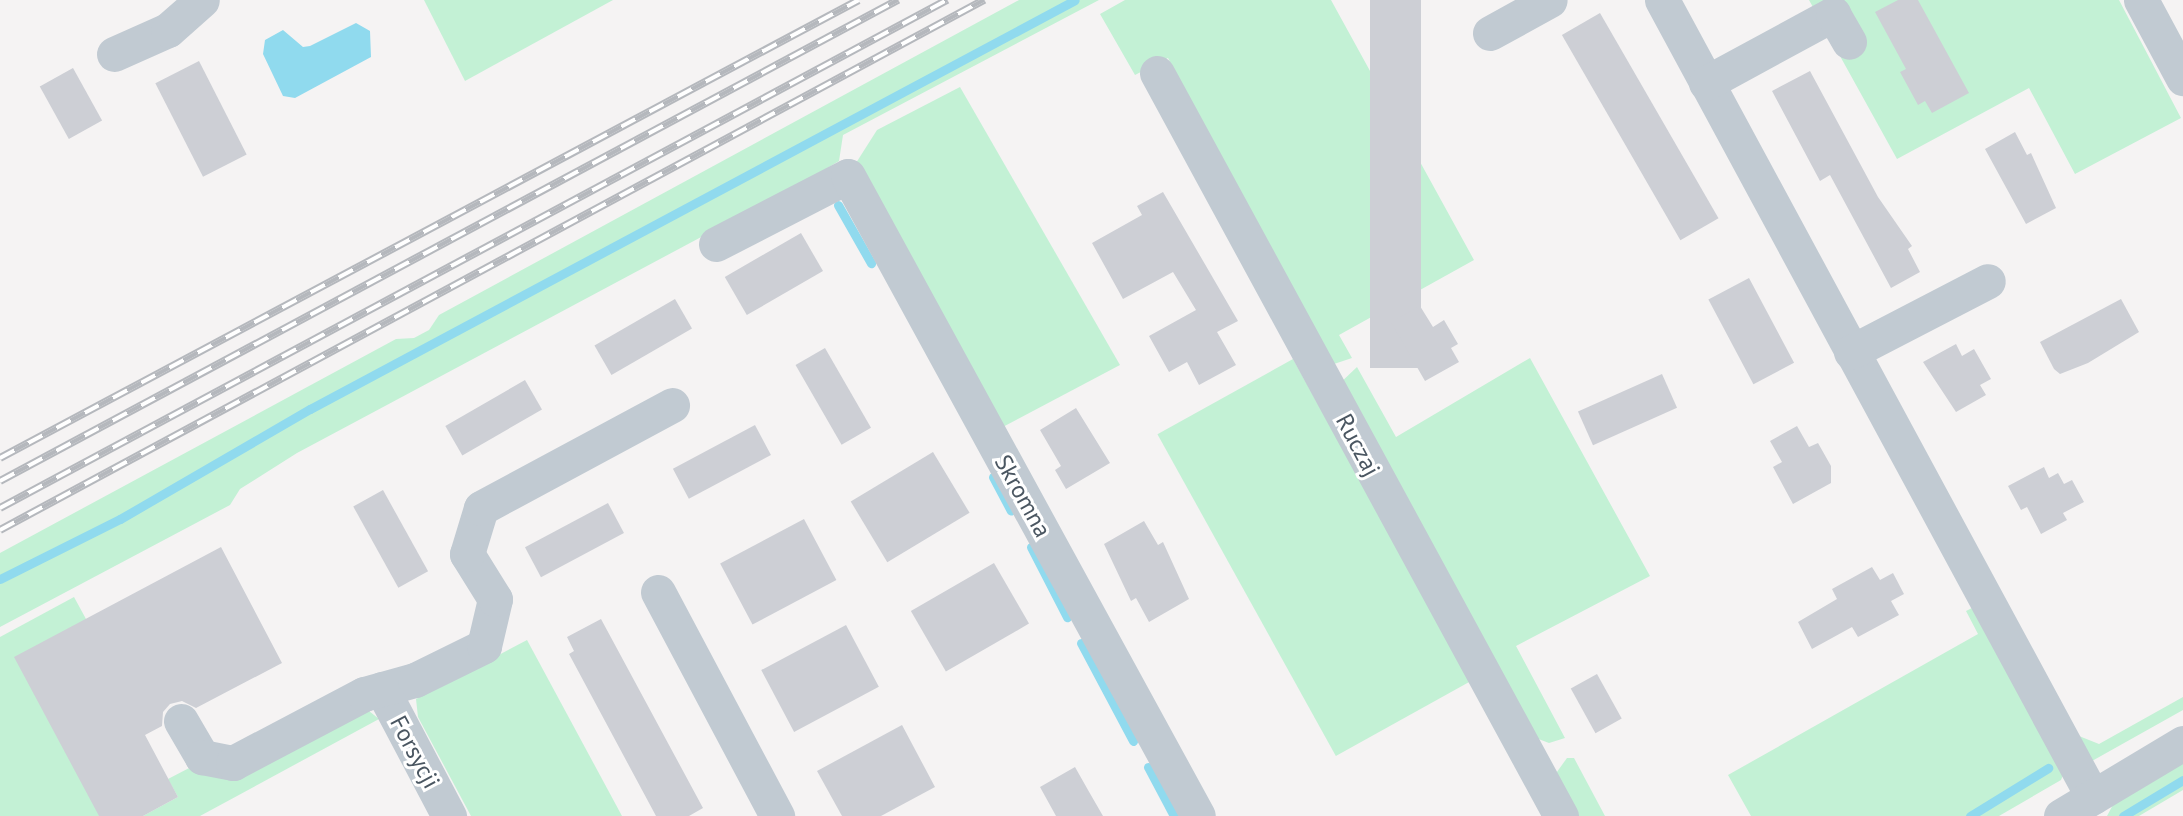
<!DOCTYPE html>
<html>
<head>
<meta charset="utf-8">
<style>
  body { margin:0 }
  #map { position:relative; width:2183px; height:816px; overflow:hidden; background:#f5f3f3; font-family:"PT Sans",sans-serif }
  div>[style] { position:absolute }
  .green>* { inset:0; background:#c3f1d5; transform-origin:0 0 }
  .water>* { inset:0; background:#90daee }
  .stream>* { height:9px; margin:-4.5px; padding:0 4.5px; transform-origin:4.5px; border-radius:4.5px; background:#90daee }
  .building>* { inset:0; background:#cdcfd5; transform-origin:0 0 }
  .minor>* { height:35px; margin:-17.5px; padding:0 17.5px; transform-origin:17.5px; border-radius:17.5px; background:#c1cad2 }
  .rail>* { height:8px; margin-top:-4px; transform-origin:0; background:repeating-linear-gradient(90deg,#fff 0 16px,#b5b8bd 0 32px); box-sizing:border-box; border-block:2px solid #b5b8bd }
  span { translate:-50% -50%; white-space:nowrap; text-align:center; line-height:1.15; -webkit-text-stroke:6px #fff; paint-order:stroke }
  .street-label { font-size:24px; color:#4a5661 }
</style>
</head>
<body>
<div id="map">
  <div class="green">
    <div style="clip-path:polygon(424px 0,613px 0,465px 81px)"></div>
    <div style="clip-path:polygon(1019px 0,1099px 0,843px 135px,839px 161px,806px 181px,297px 453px,240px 489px,230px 505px,0 627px,0 553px,396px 339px,414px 338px,429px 330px,439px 315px)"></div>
    <div style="clip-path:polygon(1125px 0,1331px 0,1474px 260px,1339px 335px,1352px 358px,1331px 365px,1168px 58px,1135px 75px,1100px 14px)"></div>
    <div style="clip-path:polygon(1809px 0,2119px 0,2181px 118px,2075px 174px,2029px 88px,1897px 159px)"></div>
    <div style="clip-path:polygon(960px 87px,1120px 365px,997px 430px,856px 163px,877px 130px)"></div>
    <div style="clip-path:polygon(1530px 358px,1650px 576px,1516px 646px,1565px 738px,1549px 743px,1528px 735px,1337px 386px,1357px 367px,1396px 437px)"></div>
    <div style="left:1293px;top:359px;width:368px;height:155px;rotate:61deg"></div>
    <div style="clip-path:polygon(74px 597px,86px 619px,99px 816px,0 816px,0 637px)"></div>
    <div style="clip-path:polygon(1974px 607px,2063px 775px,2061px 780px,1999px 816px,1751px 816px,1728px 775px,1978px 634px,1966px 611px)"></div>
    <div style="clip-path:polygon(527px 640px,622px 816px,471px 816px,418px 717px,416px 699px)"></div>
    <div style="clip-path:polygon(2183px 697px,2183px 710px,2092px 761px,2079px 736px,2099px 744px)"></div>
    <div style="clip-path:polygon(369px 711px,379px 719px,200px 816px,143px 816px,178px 797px,168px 779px,193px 766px)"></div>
    <div style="clip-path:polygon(1567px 758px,1574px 758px,1605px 816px,1576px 816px,1554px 776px)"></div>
    <div style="clip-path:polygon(2183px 762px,2183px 790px,2139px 816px,2107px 816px,2115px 801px)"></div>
  </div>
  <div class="water">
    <div style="clip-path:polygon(356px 23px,370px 31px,371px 57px,295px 98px,283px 96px,263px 54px,265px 40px,283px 30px,303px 47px,310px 46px)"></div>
  </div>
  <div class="stream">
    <div style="left:838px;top:205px;width:67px;rotate:60.4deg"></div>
    <div style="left:993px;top:477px;width:38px;rotate:62deg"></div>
    <div style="left:1031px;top:547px;width:79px;rotate:62.8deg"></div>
    <div style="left:0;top:579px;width:134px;rotate:-26.6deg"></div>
    <div style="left:120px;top:519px;width:220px;rotate:-30.1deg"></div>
    <div style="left:310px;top:409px;width:867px;rotate:-28.13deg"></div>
    <div style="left:1081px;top:643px;width:111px;rotate:62deg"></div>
    <div style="left:1148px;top:767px;width:55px;rotate:62deg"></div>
    <div style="left:1970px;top:816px;width:92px;rotate:-31.6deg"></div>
    <div style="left:2123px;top:816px;width:70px;rotate:-31deg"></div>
  </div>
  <div class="building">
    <div style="left:1370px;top:0;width:51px;height:368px"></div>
    <div style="clip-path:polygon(1898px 0,1918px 0,1969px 93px,1932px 113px,1925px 101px,1918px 105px,1900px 72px,1906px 69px,1875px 12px)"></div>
    <div style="left:1600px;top:13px;width:237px;height:44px;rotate:60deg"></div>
    <div style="left:199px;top:61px;width:105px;height:49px;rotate:63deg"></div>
    <div style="left:73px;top:68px;width:60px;height:38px;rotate:61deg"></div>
    <div style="clip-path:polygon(1810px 71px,1878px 197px,1912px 246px,1908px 249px,1920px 272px,1891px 288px,1830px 175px,1820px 181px,1772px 91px)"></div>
    <div style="clip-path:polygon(2015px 132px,2027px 155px,2031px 153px,2056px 208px,2026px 224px,1985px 149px)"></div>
    <div style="clip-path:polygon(1163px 192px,1238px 321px,1217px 332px,1236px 365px,1199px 385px,1187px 362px,1169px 372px,1149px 336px,1196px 310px,1173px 272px,1123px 299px,1092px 243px,1142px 215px,1137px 206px)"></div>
    <div style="left:801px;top:233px;width:44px;height:88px;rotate:60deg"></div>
    <div style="left:1749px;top:278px;width:96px;height:46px;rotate:62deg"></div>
    <div style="left:675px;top:299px;width:34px;height:93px;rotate:60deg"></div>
    <div style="clip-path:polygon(2121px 299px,2139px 332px,2088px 363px,2060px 374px,2054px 369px,2040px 342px)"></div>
    <div style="clip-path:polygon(1420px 306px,1433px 327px,1444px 320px,1458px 344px,1451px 348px,1459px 362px,1425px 381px,1391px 322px)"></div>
    <div style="clip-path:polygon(1956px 344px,1962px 356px,1974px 349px,1991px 379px,1980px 385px,1986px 395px,1956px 412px,1923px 362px)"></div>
    <div style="left:825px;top:348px;width:92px;height:34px;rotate:60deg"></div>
    <div style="left:1662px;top:374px;width:37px;height:92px;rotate:66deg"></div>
    <div style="left:525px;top:380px;width:34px;height:92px;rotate:60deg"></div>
    <div style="clip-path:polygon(1076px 408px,1110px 463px,1066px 489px,1055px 470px,1061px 466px,1040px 430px)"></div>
    <div style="left:755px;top:425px;width:34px;height:93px;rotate:62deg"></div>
    <div style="clip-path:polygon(1797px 426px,1809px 447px,1818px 443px,1831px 466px,1831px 483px,1793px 504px,1773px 467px,1782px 462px,1770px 441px)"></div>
    <div style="left:933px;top:452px;width:71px;height:96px;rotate:59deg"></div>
    <div style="clip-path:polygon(2044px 467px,2049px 478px,2058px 473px,2064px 484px,2072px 480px,2084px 502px,2063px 513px,2067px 520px,2041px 534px,2027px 507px,2021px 510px,2008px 486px)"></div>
    <div style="left:383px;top:490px;width:93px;height:34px;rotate:61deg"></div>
    <div style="left:608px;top:503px;width:34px;height:94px;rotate:62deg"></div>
    <div style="left:804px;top:519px;width:69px;height:95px;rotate:62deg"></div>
    <div style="clip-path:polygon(1144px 521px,1158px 545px,1163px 542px,1189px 599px,1149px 622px,1136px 598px,1131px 601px,1104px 544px)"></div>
    <div style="clip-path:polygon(221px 547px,282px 663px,196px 708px,182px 701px,170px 704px,163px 712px,162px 726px,145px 735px,178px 797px,143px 816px,99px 816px,14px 657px)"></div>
    <div style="left:994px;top:563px;width:70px;height:96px;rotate:60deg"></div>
    <div style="clip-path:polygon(1872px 567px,1880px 580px,1893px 573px,1904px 594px,1891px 601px,1899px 615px,1858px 637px,1852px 627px,1812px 649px,1798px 622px,1837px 599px,1832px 589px)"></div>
    <div style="clip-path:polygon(601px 619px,703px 808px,689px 816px,656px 816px,569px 654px,574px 651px,567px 637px)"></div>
    <div style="left:846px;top:625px;width:70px;height:96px;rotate:62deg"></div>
    <div style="left:1597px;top:674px;width:51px;height:30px;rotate:61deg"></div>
    <div style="clip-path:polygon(902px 725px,935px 787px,881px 816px,842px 816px,817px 771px)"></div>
    <div style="clip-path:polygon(1075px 767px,1088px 790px,1103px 816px,1056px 816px,1040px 787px)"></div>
  </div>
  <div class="minor">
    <div style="left:1662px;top:0;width:906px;rotate:61.6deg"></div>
    <div style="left:2141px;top:0;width:89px;rotate:61.7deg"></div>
    <div style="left:1490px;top:33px;width:68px;rotate:-28.8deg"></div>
    <div style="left:114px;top:54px;width:59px;rotate:-24deg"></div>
    <div style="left:168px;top:30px;width:45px;rotate:-41.4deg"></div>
    <div style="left:1157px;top:73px;width:846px;rotate:61.47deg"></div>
    <div style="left:1706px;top:83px;width:145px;rotate:-28.5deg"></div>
    <div style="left:1833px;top:14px;width:32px;rotate:60deg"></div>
    <div style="left:716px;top:244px;width:148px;rotate:-27.3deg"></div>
    <div style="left:848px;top:176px;width:729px;rotate:61.33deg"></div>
    <div style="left:1851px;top:352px;width:154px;rotate:-27.4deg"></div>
    <div style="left:658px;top:592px;width:254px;rotate:62deg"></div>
    <div style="left:382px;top:689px;width:144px;rotate:62.2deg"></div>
    <div style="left:181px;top:721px;width:42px;rotate:59.7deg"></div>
    <div style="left:202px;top:757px;width:32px;rotate:11deg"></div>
    <div style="left:233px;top:763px;width:148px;rotate:-27.8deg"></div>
    <div style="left:364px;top:694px;width:53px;rotate:-15.4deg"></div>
    <div style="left:415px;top:680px;width:77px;rotate:-26.2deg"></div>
    <div style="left:484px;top:646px;width:48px;rotate:-76.8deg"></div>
    <div style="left:495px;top:599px;width:53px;rotate:-121.9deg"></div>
    <div style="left:467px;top:554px;width:48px;rotate:-73.1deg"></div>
    <div style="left:481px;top:508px;width:217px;rotate:-28.3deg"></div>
    <div style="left:2061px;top:816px;width:142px;rotate:-30.9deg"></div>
  </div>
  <div class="rail">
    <div style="left:0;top:458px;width:973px;rotate:-28.07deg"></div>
    <div style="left:0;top:481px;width:1019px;rotate:-28.18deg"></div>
    <div style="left:0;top:508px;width:1075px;rotate:-28.21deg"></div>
    <div style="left:0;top:530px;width:1118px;rotate:-28.31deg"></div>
  </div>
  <div class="street-label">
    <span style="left:1358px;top:445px;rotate:62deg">Ruczaj</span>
    <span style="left:1023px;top:496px;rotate:61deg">Skromna</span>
    <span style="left:415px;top:752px;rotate:62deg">Forsycji</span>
  </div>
</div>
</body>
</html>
